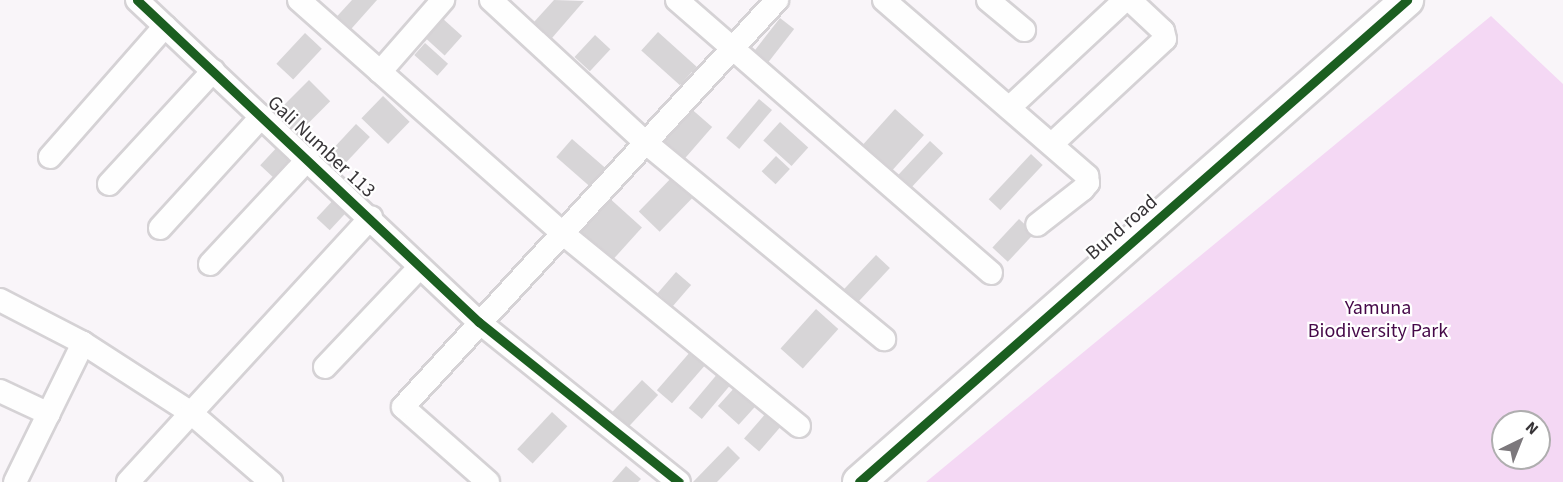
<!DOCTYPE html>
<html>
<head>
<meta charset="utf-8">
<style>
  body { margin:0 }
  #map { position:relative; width:1563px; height:482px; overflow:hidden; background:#f9f5f9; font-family:"Source Sans 3",sans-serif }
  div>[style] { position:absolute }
  .green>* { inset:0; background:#f4d8f4 }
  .building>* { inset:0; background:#d7d5d7; transform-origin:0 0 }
  .roads { filter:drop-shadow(2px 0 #d5d2d5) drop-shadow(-2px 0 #d5d2d5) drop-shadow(0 2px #d5d2d5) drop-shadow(0 -2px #d5d2d5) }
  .street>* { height:22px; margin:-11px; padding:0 11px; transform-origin:11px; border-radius:11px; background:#fefefe }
  .secondary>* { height:32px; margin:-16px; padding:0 16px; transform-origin:16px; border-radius:16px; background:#fefefe }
  .cycleway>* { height:9px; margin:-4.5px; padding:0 4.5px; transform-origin:4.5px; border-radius:4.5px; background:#1b5e20 }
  span { translate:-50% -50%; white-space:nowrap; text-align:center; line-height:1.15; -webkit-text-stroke:4.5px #fff; paint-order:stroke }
  .street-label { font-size:20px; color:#383538 }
  .park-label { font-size:20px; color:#450848 }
  .north { position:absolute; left:1491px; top:410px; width:60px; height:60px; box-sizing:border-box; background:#fff; border:2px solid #afaeaf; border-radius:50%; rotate:43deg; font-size:16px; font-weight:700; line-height:24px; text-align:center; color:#383538 }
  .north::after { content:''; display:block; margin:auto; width:21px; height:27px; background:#7c787c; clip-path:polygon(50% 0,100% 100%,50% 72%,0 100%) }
</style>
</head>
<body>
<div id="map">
  <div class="green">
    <div style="clip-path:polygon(evenodd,1491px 16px,1563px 84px,1563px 482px,926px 482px,1491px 16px,1503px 422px,1539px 422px,1539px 458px,1503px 458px,1503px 422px)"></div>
  </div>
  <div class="building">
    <div style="clip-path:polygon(352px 0,377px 0,344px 37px,330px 24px)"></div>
    <div style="clip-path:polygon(554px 0,584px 1px,552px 38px,534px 22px)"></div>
    <div style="left:442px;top:18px;width:27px;height:26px;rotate:42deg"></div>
    <div style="left:780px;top:18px;width:18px;height:43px;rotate:38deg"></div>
    <div style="left:658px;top:32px;width:52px;height:25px;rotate:42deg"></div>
    <div style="left:305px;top:33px;width:23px;height:42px;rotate:43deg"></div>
    <div style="left:595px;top:35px;width:21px;height:30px;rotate:43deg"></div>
    <div style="left:425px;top:43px;width:31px;height:16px;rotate:42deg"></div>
    <div style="left:309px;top:80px;width:30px;height:48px;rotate:45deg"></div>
    <div style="left:383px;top:96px;width:37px;height:31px;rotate:44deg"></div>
    <div style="left:759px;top:99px;width:17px;height:51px;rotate:40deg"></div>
    <div style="left:688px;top:106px;width:32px;height:45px;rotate:41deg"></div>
    <div style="left:895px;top:109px;width:39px;height:51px;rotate:42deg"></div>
    <div style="left:780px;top:122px;width:38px;height:25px;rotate:42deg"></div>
    <div style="left:356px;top:124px;width:19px;height:46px;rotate:43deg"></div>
    <div style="left:572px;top:139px;width:45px;height:24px;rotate:41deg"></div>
    <div style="left:930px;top:141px;width:18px;height:47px;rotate:43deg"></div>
    <div style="left:280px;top:144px;width:25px;height:29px;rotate:43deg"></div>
    <div style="left:1031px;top:154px;width:16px;height:62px;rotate:43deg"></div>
    <div style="left:776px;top:156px;width:19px;height:21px;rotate:43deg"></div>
    <div style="left:677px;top:172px;width:29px;height:55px;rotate:44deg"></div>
    <div style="left:337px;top:196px;width:18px;height:30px;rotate:43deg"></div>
    <div style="left:607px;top:196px;width:47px;height:48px;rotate:42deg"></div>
    <div style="left:1019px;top:219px;width:21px;height:39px;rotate:43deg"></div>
    <div style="left:876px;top:255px;width:19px;height:47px;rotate:43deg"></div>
    <div style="left:676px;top:272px;width:20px;height:28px;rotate:41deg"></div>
    <div style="left:816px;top:309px;width:30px;height:53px;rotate:42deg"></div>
    <div style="left:691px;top:351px;width:20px;height:52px;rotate:41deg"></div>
    <div style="left:719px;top:372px;width:17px;height:47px;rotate:40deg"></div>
    <div style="left:642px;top:380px;width:22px;height:46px;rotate:43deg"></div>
    <div style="left:736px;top:386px;width:28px;height:27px;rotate:42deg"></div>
    <div style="left:552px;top:412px;width:21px;height:51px;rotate:43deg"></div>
    <div style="left:767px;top:412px;width:20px;height:35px;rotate:41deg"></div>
    <div style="clip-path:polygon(728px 446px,740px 458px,717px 482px,693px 482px)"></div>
    <div style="clip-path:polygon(626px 466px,641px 479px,638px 482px,612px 482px)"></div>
  </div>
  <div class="roads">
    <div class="street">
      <div style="left:137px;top:0;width:470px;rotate:43.3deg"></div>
      <div style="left:479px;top:322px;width:256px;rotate:38.7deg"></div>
      <div style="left:299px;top:0;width:350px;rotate:41.5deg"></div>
      <div style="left:561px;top:232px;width:307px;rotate:39.2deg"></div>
      <div style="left:491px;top:0;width:209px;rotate:42.7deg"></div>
      <div style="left:645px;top:142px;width:310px;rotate:39.5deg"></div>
      <div style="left:677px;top:0;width:416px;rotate:41deg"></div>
      <div style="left:884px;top:0;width:269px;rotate:40.9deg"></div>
      <div style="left:1087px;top:176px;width:7px;rotate:82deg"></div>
      <div style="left:1088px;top:183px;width:8px;rotate:130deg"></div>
      <div style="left:1083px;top:189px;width:58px;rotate:142deg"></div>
      <div style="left:988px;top:0;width:47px;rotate:39.8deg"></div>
      <div style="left:380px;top:72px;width:96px;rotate:-48.8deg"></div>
      <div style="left:1009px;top:108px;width:158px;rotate:-43deg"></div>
      <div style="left:1052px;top:144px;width:154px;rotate:-42.9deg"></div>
      <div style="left:1165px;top:39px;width:8px;rotate:-104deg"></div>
      <div style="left:1163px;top:31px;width:45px;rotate:-136.8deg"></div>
      <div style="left:50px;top:157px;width:174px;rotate:-48.7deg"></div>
      <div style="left:109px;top:184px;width:154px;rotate:-47.4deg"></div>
      <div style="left:160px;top:228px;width:151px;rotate:-47.7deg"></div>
      <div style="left:210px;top:264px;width:144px;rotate:-47deg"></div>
      <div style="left:0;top:300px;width:93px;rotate:27.4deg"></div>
      <div style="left:325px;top:367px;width:138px;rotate:-46.5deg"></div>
      <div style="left:0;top:391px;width:54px;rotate:25.1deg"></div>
      <div style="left:15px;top:482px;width:155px;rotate:-63.9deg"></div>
      <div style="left:83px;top:343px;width:129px;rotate:32.9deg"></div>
      <div style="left:191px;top:413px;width:266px;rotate:-47.4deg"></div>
      <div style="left:128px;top:482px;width:93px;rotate:-47.6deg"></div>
      <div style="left:191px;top:413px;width:106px;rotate:40.8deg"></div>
      <div style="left:488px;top:482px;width:113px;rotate:-138.6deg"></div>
      <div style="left:403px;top:407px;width:553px;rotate:-47.42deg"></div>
    </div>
    <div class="secondary">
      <div style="left:859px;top:482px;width:730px;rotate:-41.33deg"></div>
    </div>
  </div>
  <div class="cycleway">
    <div style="left:137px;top:0;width:470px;rotate:43.3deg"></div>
    <div style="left:479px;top:322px;width:256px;rotate:38.7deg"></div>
    <div style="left:859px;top:482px;width:730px;rotate:-41.33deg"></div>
  </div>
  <div class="street-label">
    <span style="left:321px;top:147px;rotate:43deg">Gali Number 113</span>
    <span style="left:1122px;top:228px;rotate:-41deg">Bund road</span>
  </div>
  <div class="park-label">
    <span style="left:1378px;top:320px">Yamuna<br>Biodiversity Park</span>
  </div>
  <div class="north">N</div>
</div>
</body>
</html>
